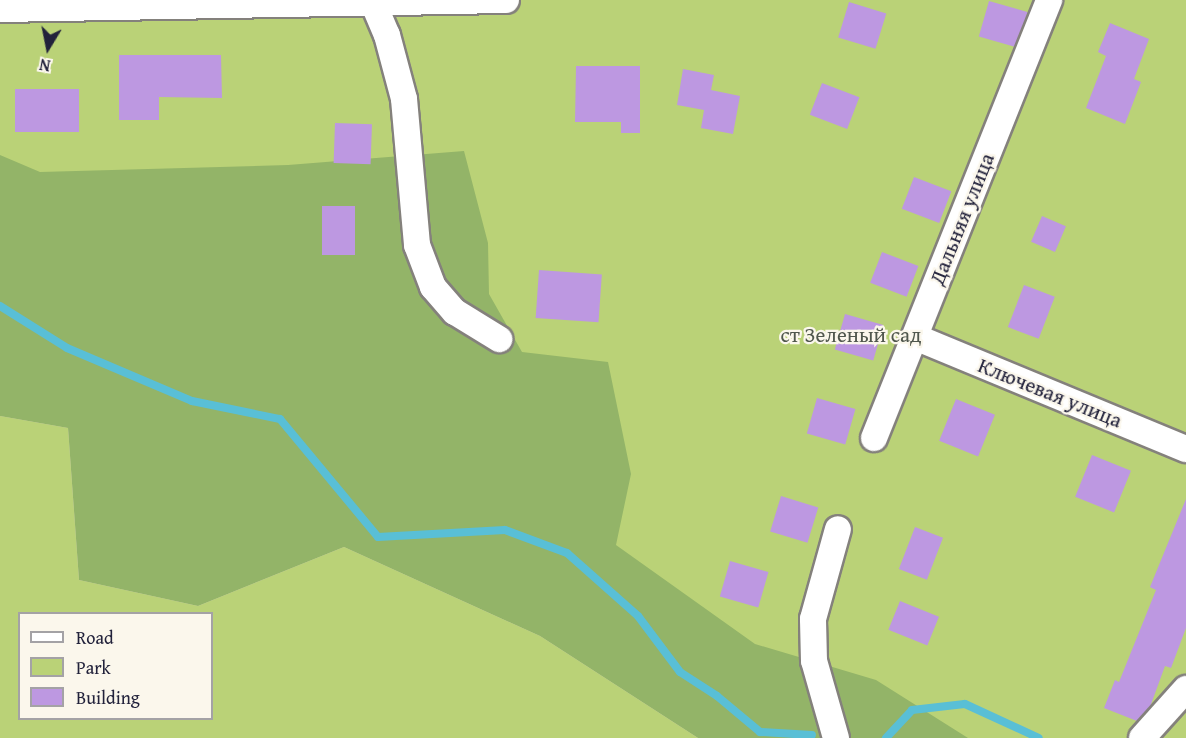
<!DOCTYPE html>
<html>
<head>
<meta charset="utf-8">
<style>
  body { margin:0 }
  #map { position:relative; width:1186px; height:738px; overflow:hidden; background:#e7e0bd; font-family:"Gentium Book Plus",serif }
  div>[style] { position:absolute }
  .green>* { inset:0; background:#bad277 }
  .forest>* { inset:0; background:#93b468 }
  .stream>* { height:8px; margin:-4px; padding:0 4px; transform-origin:4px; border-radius:4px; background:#59bfd6 }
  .building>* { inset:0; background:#bd98e1; transform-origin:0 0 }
  .roads { filter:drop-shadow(2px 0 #84817c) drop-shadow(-2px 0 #84817c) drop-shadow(0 2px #84817c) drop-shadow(0 -2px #84817c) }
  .street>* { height:26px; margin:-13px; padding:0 13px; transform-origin:13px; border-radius:13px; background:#fff }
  span { translate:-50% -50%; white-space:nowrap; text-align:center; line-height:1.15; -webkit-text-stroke:4.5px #fbf7ec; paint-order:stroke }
  .street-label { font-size:21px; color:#22223b }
  .park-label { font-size:21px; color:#50574d }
  .legend { position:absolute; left:18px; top:612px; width:195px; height:108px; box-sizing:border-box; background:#fbf7ec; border:2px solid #a4a2a5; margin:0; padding:8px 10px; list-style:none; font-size:18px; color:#22223b }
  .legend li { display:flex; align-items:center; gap:12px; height:30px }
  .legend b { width:30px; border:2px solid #a4a2a5 }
  .north { position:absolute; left:18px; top:18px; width:60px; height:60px; -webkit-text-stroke:4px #fbf7ec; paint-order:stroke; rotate:190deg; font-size:16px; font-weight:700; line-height:24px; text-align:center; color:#22223b }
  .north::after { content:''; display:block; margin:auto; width:21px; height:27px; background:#22223b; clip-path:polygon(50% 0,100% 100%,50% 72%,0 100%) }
</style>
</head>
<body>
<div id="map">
  <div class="green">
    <div style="clip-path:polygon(0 0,1186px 0,1186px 738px,791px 738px,0 187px)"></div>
    <div style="clip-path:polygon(evenodd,0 416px,68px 428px,79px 580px,198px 606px,344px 547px,540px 636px,698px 738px,0 738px,0 416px,20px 614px,212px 614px,212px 718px,20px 718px,20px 614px)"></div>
  </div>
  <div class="forest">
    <div style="clip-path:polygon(464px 151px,488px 243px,489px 294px,522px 352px,608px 362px,631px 474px,616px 545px,755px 644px,876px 680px,968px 738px,698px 738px,540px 636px,344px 547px,198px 606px,79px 580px,68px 428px,0 416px,0 155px,40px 172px,288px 165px)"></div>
  </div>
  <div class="stream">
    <div style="left:0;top:306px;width:79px;rotate:32.1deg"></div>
    <div style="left:67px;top:348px;width:136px;rotate:23deg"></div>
    <div style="left:192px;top:401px;width:90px;rotate:11.6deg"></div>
    <div style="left:280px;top:419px;width:153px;rotate:50.3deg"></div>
    <div style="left:378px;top:537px;width:127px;rotate:-3.2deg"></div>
    <div style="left:505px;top:530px;width:66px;rotate:20.4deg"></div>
    <div style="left:567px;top:553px;width:95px;rotate:41.6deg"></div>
    <div style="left:638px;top:616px;width:70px;rotate:53.1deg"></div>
    <div style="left:680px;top:672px;width:44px;rotate:33deg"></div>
    <div style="left:717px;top:696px;width:56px;rotate:39.9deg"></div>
    <div style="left:760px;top:732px;width:52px;rotate:3.3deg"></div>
    <div style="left:886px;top:738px;width:38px;rotate:-47deg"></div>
    <div style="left:912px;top:710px;width:53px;rotate:-6.5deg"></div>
    <div style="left:965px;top:704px;width:81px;rotate:24.7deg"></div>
  </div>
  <div class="building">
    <div style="left:989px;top:1px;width:40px;height:37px;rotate:16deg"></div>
    <div style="left:849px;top:2px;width:39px;height:37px;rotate:17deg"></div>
    <div style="clip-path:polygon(1110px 23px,1149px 39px,1134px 79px,1141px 82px,1125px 124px,1086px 108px,1106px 56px,1098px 52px)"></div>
    <div style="clip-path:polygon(119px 55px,221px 55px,222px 98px,159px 97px,159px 120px,119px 120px)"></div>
    <div style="clip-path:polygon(576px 66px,640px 66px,640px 133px,621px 133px,621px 122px,575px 122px)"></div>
    <div style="clip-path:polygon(683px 69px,714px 75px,711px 90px,740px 96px,733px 134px,701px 128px,704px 110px,677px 105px)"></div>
    <div style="left:822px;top:83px;width:40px;height:34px;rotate:21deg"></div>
    <div style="left:79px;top:89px;width:43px;height:64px;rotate:90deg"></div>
    <div style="left:335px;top:123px;width:37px;height:40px;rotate:2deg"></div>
    <div style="left:914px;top:177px;width:40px;height:34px;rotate:21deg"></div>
    <div style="left:322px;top:206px;width:33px;height:49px"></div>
    <div style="left:1042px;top:216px;width:26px;height:28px;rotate:23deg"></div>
    <div style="left:882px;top:252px;width:39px;height:33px;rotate:21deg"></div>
    <div style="left:539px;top:270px;width:63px;height:48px;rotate:4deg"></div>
    <div style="left:1024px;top:285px;width:33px;height:45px;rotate:21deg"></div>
    <div style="left:845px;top:314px;width:40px;height:37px;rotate:16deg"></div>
    <div style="left:817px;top:398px;width:40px;height:37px;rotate:16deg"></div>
    <div style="left:956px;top:399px;width:42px;height:45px;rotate:22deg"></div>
    <div style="left:1092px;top:455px;width:42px;height:45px;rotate:22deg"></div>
    <div style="left:781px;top:496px;width:39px;height:37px;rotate:17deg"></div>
    <div style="clip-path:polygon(1186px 499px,1186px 628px,1171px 668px,1165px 666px,1150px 707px,1137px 721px,1104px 708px,1115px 680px,1119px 682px,1156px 590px,1150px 587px)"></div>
    <div style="left:915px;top:527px;width:30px;height:45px;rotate:21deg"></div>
    <div style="left:730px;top:561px;width:40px;height:37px;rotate:16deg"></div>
    <div style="left:900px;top:601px;width:42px;height:31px;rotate:22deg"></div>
  </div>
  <div class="roads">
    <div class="street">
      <div style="left:372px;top:0;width:38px;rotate:67deg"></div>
      <div style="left:387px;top:35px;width:66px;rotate:75.1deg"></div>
      <div style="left:404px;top:99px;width:147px;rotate:84.9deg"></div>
      <div style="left:417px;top:245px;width:45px;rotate:69.1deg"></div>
      <div style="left:433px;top:287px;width:33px;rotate:49deg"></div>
      <div style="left:455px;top:312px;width:52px;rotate:31.5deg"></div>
      <div style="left:0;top:9px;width:506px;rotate:-1.02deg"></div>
      <div style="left:915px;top:337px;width:293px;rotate:22.5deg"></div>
      <div style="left:874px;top:438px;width:472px;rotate:-68.2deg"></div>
      <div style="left:836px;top:738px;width:80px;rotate:-105.9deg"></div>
      <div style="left:814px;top:661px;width:42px;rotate:-91.4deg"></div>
      <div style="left:813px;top:619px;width:93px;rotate:-74.5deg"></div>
      <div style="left:1142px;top:738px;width:66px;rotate:-48.1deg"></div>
    </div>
  </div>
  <div class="street-label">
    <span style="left:962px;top:219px;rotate:-68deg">Дальняя улица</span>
    <span style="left:1050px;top:393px;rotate:22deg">Ключевая улица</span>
  </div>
  <div class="park-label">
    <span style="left:851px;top:335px">ст Зеленый сад</span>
  </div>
  <ul class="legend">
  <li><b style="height:8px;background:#fff"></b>Road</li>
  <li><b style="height:16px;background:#bad277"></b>Park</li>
  <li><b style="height:16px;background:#bd98e1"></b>Building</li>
  </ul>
  <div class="north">N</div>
</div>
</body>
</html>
